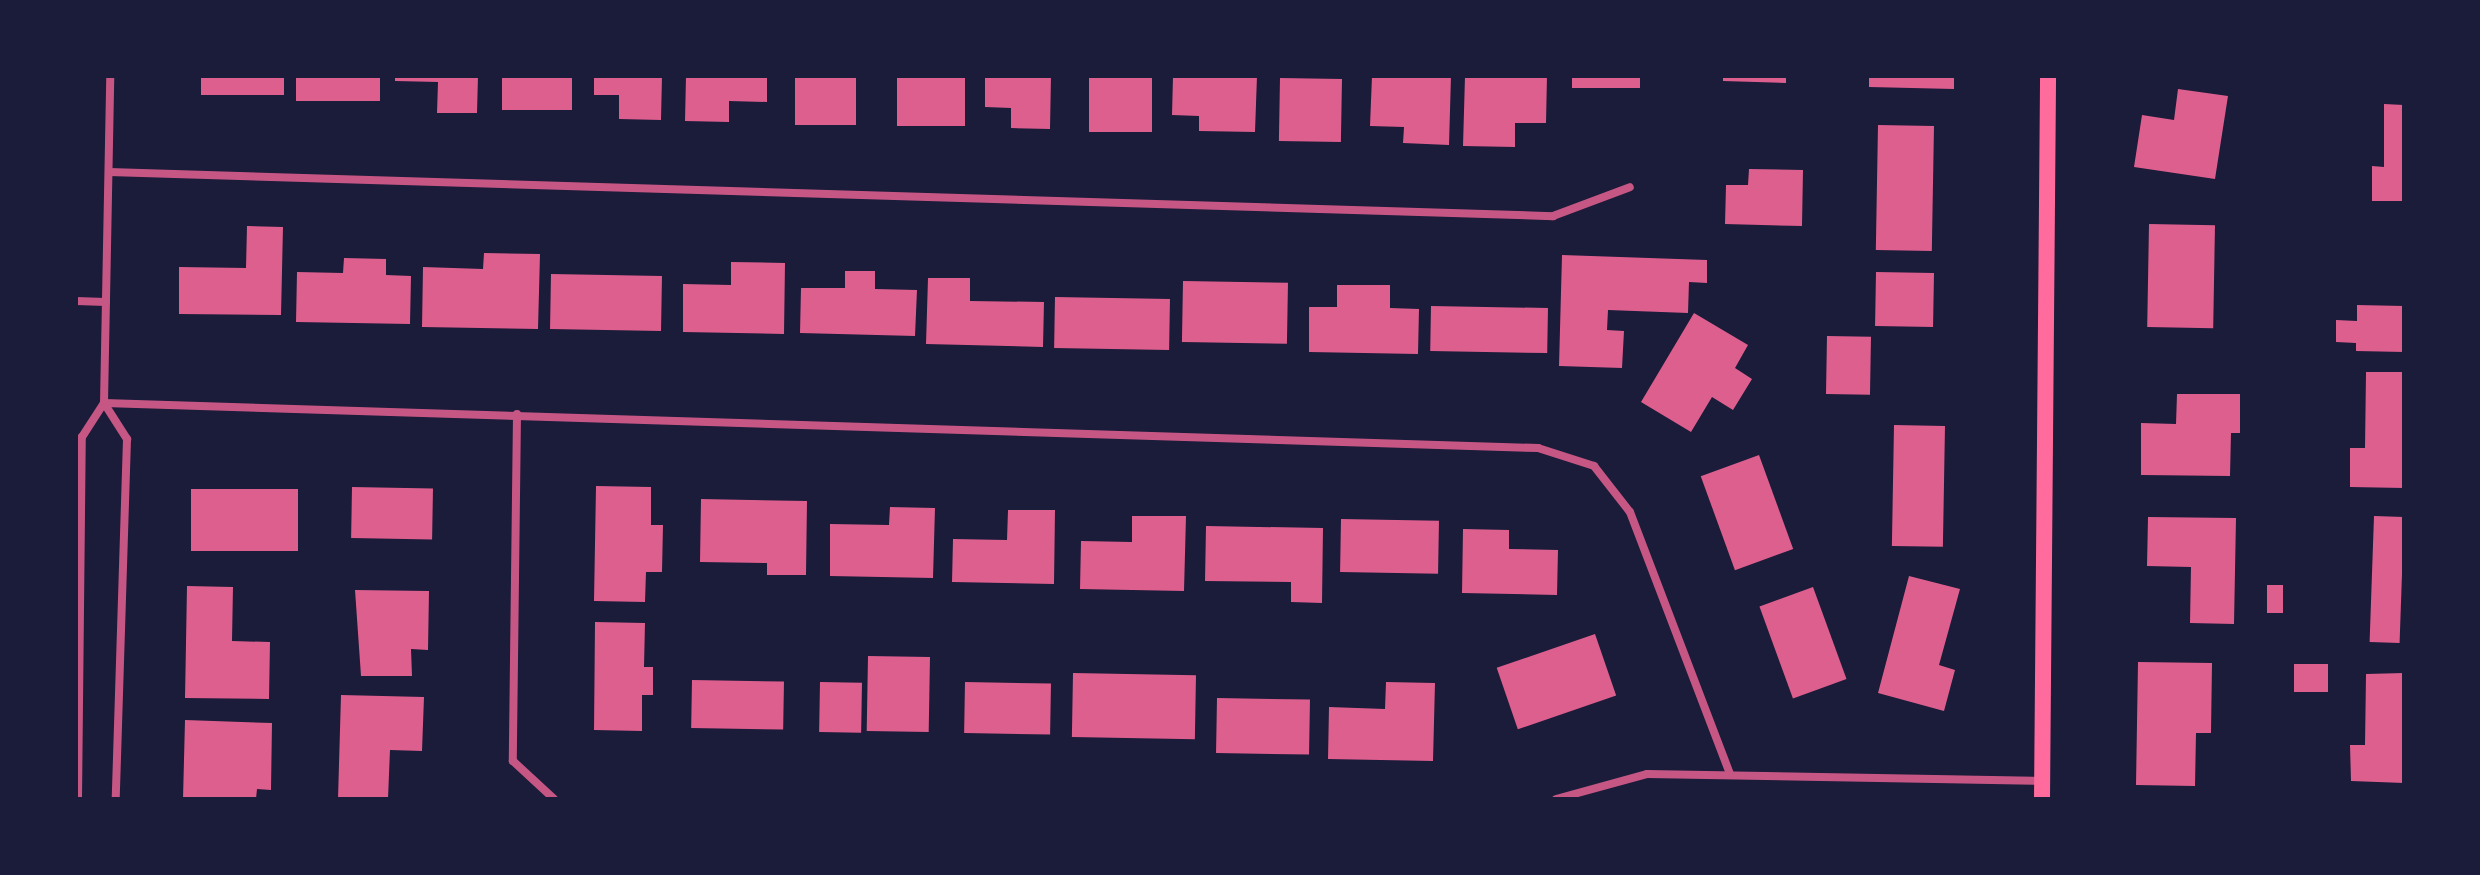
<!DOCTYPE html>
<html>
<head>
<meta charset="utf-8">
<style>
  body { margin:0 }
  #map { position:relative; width:2480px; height:875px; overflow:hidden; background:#1b1b3a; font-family:Jost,sans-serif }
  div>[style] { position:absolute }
  .building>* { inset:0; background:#dd5f8e; transform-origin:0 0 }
  .minor>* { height:8px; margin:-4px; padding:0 4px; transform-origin:4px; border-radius:4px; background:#c65784 }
  .secondary>* { height:16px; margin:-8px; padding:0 8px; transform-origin:8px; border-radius:8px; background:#ff6b9d }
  span { translate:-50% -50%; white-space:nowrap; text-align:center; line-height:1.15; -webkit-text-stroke:8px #1b1b3a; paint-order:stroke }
  .frame { position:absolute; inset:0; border:78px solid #1b1b3a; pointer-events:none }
</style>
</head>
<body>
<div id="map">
  <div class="building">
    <div style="left:201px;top:76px;width:83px;height:19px"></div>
    <div style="left:296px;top:76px;width:84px;height:25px"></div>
    <div style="clip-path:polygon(395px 76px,478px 76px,477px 113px,437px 113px,438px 82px,395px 81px)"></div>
    <div style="left:502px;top:76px;width:70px;height:34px"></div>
    <div style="clip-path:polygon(594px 76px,662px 76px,661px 120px,619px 119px,619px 95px,594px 95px)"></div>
    <div style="clip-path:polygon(686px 76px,767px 76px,767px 102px,729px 101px,729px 122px,685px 121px)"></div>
    <div style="left:795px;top:76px;width:61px;height:49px"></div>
    <div style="left:897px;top:76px;width:68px;height:50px"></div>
    <div style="clip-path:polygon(985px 76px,1051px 76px,1050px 129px,1011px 128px,1011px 108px,985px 107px)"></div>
    <div style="left:1089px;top:76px;width:63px;height:56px"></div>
    <div style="clip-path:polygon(1173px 76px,1257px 76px,1255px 132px,1199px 131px,1199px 116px,1172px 115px)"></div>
    <div style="clip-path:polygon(1372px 76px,1451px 76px,1449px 145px,1403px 143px,1404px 127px,1370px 126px)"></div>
    <div style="clip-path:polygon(1465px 76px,1547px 76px,1546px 123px,1515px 123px,1515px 147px,1463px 146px)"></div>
    <div style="left:1572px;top:76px;width:68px;height:12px"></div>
    <div style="clip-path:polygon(1723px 76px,1786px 76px,1786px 83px,1723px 81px)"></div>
    <div style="clip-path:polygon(1869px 76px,1954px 76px,1954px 89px,1869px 87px)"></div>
    <div style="left:1280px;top:78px;width:62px;height:63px;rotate:1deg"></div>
    <div style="clip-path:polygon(2178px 89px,2228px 96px,2215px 179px,2134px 167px,2142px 115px,2174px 120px)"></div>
    <div style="clip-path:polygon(2384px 104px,2404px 105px,2404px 201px,2372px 201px,2372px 166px,2384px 167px)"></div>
    <div style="left:1878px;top:125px;width:56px;height:125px;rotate:1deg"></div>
    <div style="clip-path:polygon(1749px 169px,1803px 170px,1802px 226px,1725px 224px,1726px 185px,1748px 185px)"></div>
    <div style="left:2149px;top:224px;width:66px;height:103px;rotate:1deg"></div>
    <div style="clip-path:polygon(247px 226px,283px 227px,281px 315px,179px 314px,179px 267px,246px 268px)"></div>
    <div style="clip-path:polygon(484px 253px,540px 254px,538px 329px,422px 327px,423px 267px,483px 269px)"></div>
    <div style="clip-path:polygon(1562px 255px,1707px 260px,1707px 283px,1689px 282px,1688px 313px,1608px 310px,1607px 330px,1624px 331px,1622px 368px,1559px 366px)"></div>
    <div style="clip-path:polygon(344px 258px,386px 259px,386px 275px,411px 276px,410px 324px,296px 322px,297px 272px,343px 273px)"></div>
    <div style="clip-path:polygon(731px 262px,785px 263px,784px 334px,683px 332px,683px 284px,731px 285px)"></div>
    <div style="clip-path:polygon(845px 271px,875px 271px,875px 289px,917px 290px,915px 336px,800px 333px,801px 288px,845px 288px)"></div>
    <div style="left:1876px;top:272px;width:58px;height:54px;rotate:1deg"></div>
    <div style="left:551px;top:274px;width:111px;height:55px;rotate:1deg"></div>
    <div style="clip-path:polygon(928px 278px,970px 278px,970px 301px,1044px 302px,1043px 347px,926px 344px)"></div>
    <div style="left:1183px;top:281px;width:105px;height:61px;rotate:1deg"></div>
    <div style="clip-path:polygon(1337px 285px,1390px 285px,1390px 308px,1419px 309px,1418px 354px,1309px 352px,1309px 307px,1337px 307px)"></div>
    <div style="left:1055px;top:297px;width:115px;height:51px;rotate:1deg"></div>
    <div style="clip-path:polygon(2357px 305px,2404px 306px,2404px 352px,2356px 351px,2356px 343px,2336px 342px,2336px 320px,2357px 321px)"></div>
    <div style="left:1431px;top:306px;width:117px;height:45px;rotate:1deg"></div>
    <div style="clip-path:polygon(1694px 313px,1748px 345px,1735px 368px,1752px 379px,1733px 410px,1712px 397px,1691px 432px,1641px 402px)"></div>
    <div style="left:1827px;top:336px;width:44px;height:58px;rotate:1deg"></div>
    <div style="clip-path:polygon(2366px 372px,2404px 372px,2404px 488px,2350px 487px,2350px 448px,2365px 448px)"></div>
    <div style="clip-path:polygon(2177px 394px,2240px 394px,2240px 433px,2231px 433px,2230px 476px,2141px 475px,2141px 423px,2176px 424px)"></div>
    <div style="left:1894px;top:425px;width:51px;height:121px;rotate:1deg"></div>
    <div style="left:1759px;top:455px;width:100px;height:62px;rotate:70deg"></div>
    <div style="clip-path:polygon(596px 486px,651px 487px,651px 525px,663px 525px,662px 572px,646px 572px,645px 602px,594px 601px)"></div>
    <div style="left:352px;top:487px;width:81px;height:51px;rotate:1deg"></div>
    <div style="left:191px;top:489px;width:107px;height:62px"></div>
    <div style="clip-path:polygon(701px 499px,807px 501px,806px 575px,767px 575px,767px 563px,700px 562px)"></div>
    <div style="clip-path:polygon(890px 507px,935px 508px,933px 578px,830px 576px,830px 524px,889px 525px)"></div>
    <div style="clip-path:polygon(1008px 510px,1055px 510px,1054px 584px,952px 582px,953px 539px,1007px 540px)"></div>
    <div style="clip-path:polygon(1132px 516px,1186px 516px,1184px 591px,1080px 589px,1081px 541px,1132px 542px)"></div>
    <div style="left:2374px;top:516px;width:30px;height:126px;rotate:2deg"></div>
    <div style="clip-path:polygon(2148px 517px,2236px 518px,2234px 624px,2190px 623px,2191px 567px,2147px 566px)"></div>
    <div style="left:1341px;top:519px;width:98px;height:53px;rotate:1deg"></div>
    <div style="clip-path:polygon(1206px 526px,1323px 528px,1322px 603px,1291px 602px,1291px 582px,1205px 581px)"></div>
    <div style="clip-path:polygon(1463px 529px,1509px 530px,1509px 549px,1558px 550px,1557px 595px,1462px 593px)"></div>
    <div style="clip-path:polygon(1909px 576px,1960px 589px,1939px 665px,1955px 670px,1944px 711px,1878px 693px)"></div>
    <div style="left:2267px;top:585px;width:16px;height:28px"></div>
    <div style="clip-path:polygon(187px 586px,233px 587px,232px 641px,270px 642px,269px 699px,185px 698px)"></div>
    <div style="left:1813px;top:587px;width:98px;height:57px;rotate:70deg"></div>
    <div style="clip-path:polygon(355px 590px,429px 591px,428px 650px,411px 649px,412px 676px,361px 676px)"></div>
    <div style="clip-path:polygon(595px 622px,645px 623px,644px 667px,653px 667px,653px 695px,642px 695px,642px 731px,594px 730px)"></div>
    <div style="left:1595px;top:634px;width:65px;height:104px;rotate:71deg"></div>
    <div style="left:868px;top:656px;width:62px;height:75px;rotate:1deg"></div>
    <div style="clip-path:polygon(2138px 662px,2212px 663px,2211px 733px,2196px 733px,2195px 786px,2136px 785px)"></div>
    <div style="left:2328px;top:664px;width:28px;height:34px;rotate:90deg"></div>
    <div style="left:1073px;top:673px;width:123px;height:64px;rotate:1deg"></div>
    <div style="clip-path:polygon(2404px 673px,2404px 783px,2351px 781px,2350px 745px,2365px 745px,2366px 674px)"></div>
    <div style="left:692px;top:680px;width:92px;height:48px;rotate:1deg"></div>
    <div style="left:820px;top:682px;width:42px;height:50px;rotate:1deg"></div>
    <div style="left:965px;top:682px;width:86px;height:51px;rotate:1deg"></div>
    <div style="clip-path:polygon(1386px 682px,1435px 683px,1433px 761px,1328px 759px,1329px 707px,1385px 709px)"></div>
    <div style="clip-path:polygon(341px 695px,424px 697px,422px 751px,390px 750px,388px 799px,338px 799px)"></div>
    <div style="left:1217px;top:698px;width:93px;height:55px;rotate:1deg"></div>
    <div style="clip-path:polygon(185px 720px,272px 723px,271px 790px,257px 789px,256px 799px,183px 799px)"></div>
  </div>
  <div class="minor">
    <div style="left:109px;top:172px;width:1445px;rotate:1.75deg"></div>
    <div style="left:1553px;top:216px;width:82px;rotate:-20.6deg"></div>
    <div style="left:76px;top:301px;width:30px;rotate:2deg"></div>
    <div style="left:104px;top:403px;width:1435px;rotate:1.8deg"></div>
    <div style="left:1538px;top:448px;width:59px;rotate:17.8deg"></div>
    <div style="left:1594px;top:466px;width:58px;rotate:52deg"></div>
    <div style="left:1630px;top:512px;width:280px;rotate:69.1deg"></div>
    <div style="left:104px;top:403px;width:43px;rotate:57.4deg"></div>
    <div style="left:127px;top:439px;width:360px;rotate:91.8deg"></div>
    <div style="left:517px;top:414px;width:347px;rotate:90.7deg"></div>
    <div style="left:513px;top:761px;width:56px;rotate:42.8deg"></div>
    <div style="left:78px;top:799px;width:362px;rotate:-89.4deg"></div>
    <div style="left:82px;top:437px;width:40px;rotate:-57.1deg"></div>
    <div style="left:104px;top:403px;width:327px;rotate:-88.9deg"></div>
    <div style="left:1556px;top:799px;width:94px;rotate:-15.4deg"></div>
    <div style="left:1647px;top:774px;width:396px;rotate:1deg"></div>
  </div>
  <div class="secondary">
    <div style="left:2042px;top:799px;width:723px;rotate:-89.52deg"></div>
  </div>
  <div class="frame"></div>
</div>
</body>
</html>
